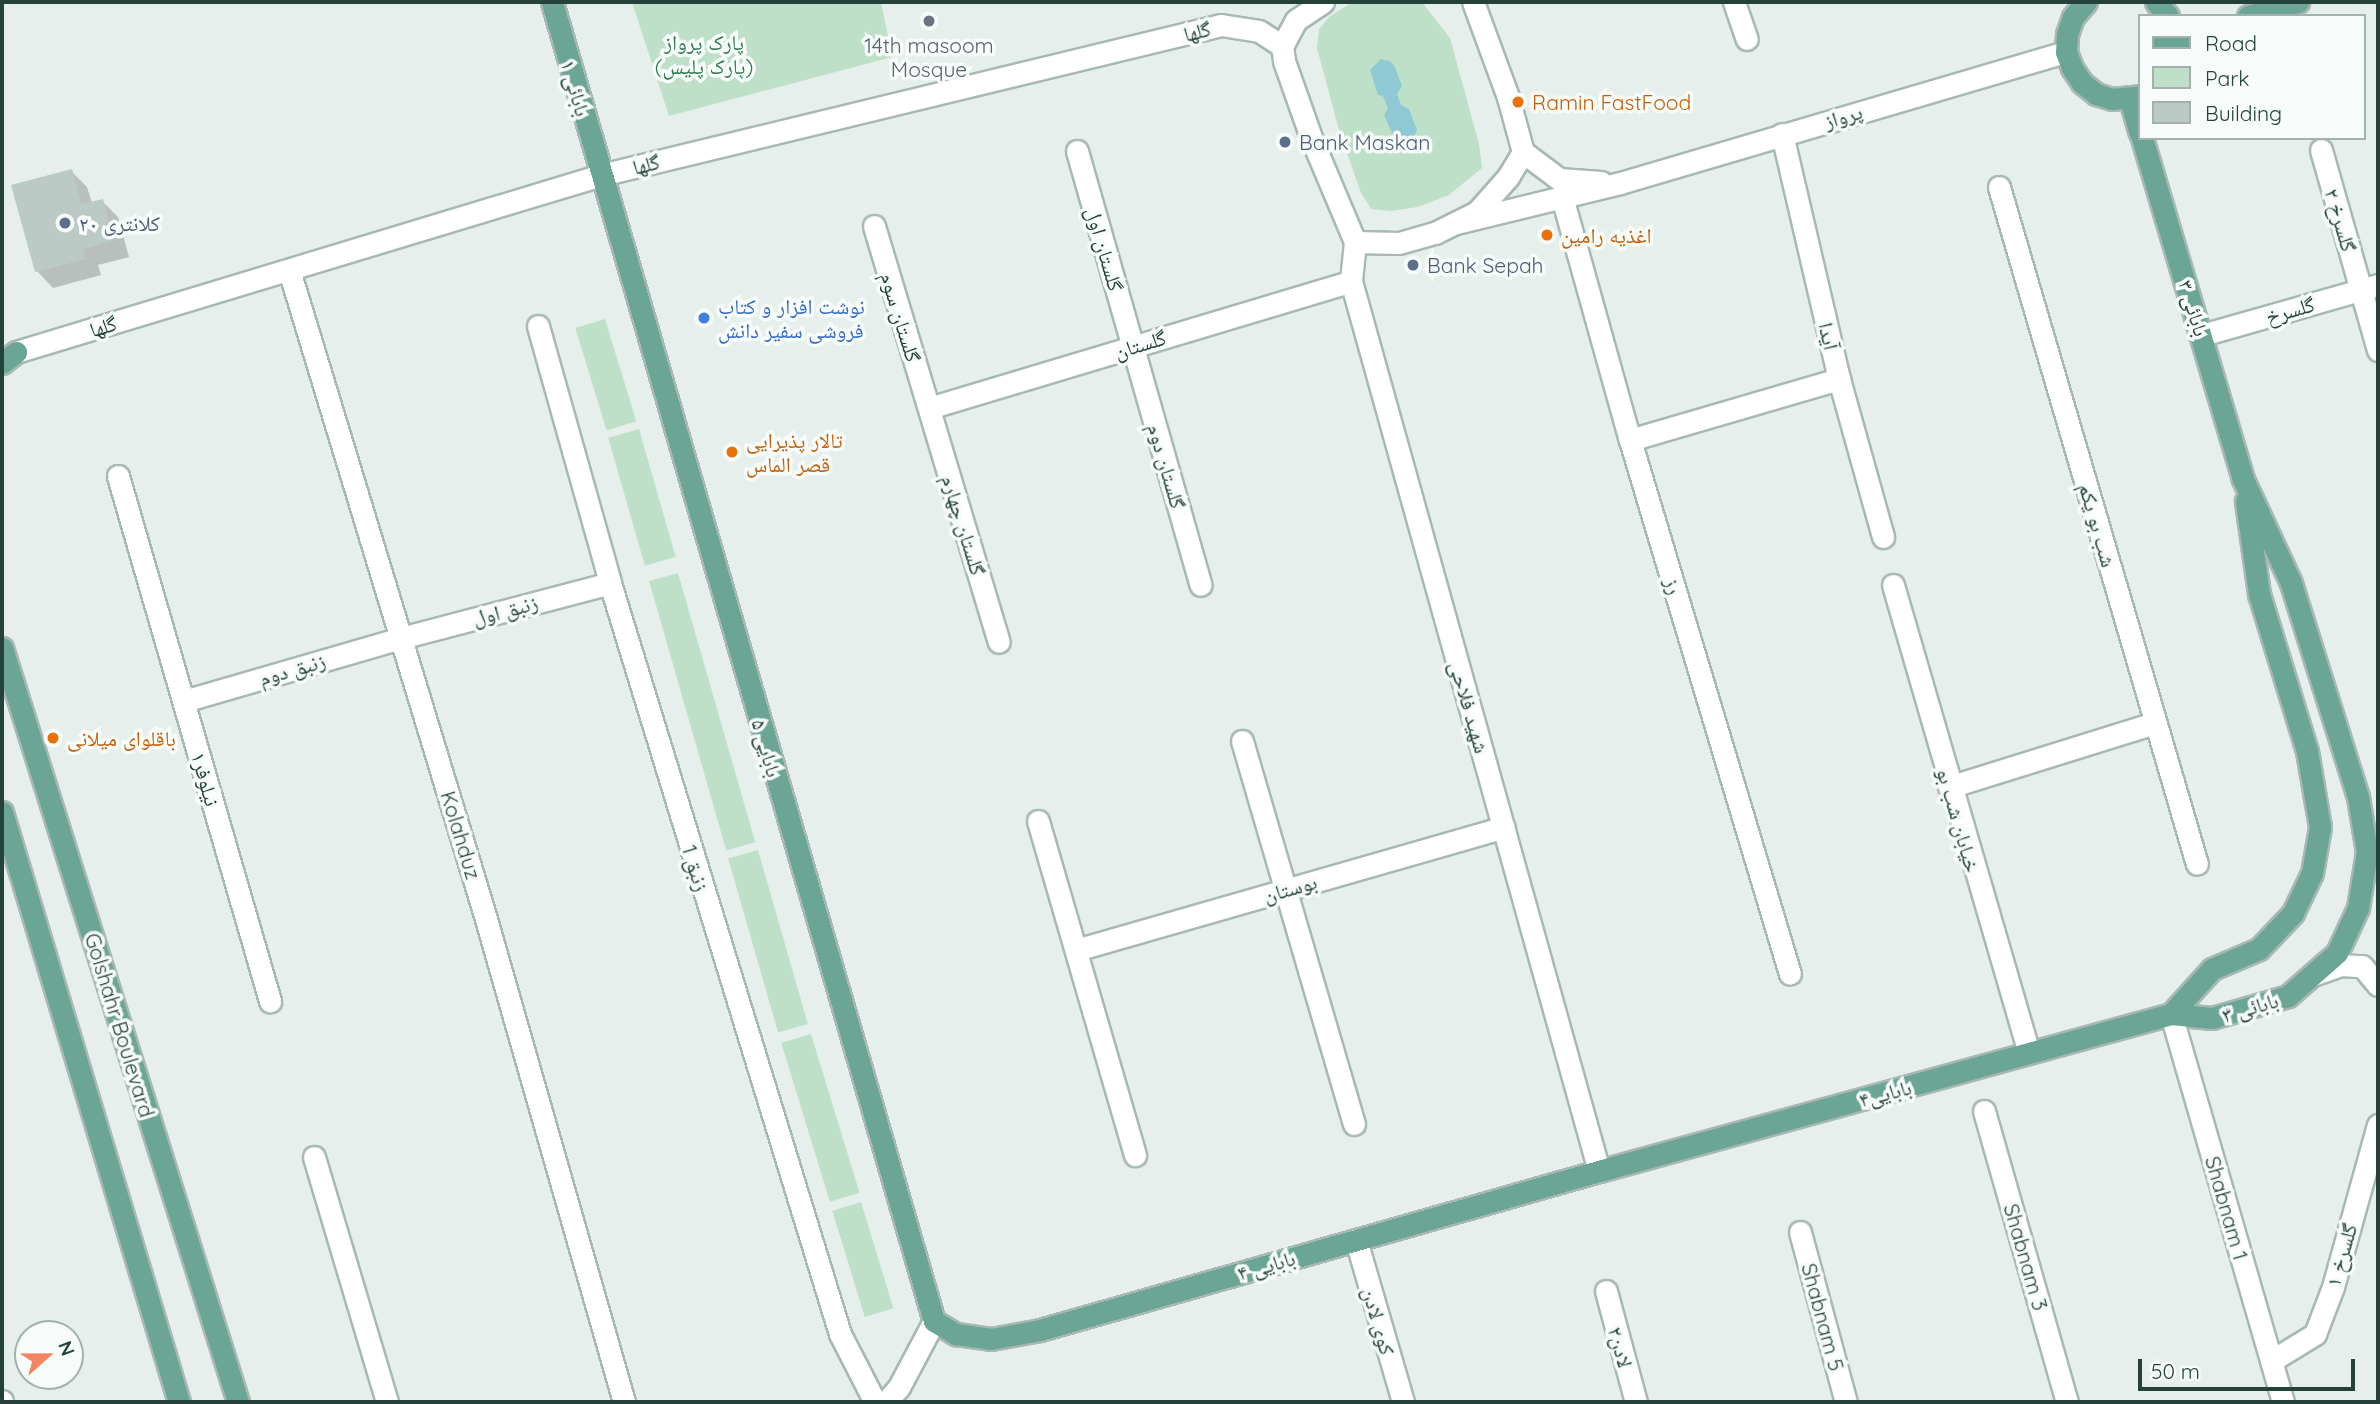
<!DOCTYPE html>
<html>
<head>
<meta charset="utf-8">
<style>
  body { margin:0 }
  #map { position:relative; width:2380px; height:1404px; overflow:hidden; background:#e6efeb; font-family:Quicksand,"Noto Naskh Arabic",sans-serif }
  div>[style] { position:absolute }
  .green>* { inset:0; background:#bfe0c8; transform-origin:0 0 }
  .water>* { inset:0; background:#8ec9d4 }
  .shadow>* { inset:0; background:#0003 }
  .building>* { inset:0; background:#bbcac4 }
  .roads { filter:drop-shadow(2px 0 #a8b8b2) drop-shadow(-2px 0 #a8b8b2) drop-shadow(0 2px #a8b8b2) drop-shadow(0 -2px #a8b8b2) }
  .minor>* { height:21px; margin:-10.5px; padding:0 10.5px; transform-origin:10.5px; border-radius:10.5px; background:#fff }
  .major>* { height:21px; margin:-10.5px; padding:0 10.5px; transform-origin:10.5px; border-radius:10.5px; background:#6aa596 }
  .dots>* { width:19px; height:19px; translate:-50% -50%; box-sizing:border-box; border:4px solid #f7fbf9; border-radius:50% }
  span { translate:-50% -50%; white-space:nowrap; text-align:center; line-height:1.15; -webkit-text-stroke:7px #f7fbf9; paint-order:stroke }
  .street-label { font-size:21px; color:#24423a }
  .park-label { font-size:21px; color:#2d7a4b }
  .worship-label { font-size:21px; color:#5b616d }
  .food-label { font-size:21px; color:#c56008 }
  .left { translate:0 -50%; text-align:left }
  .service-label { font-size:21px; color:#4e5e75 }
  .shop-label { font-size:21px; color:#366cbe }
  .frame { position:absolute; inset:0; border:4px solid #24423a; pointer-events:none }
  .legend { position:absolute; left:2138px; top:14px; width:228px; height:126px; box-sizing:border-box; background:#f7fbf9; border:2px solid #a3b1ad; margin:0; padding:9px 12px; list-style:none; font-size:21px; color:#24423a }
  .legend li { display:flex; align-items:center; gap:14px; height:35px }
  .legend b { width:35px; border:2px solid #a3b1ad }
  .north { position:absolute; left:14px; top:1320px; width:70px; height:70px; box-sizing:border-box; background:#f7fbf9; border:2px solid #a3b1ad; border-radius:50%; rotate:69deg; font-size:19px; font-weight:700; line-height:28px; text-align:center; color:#24423a }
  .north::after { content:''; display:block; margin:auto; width:24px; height:32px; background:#f4845f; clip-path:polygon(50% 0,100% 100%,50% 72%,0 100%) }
  .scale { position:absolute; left:2138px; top:1359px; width:217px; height:32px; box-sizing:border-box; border:4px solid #24423a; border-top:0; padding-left:9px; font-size:21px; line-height:24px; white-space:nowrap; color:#24423a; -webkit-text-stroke:5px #f7fbf9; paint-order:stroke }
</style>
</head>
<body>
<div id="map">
  <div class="green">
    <div style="clip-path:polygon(632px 2px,881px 2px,892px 57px,669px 116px)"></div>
    <div style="clip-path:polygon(1353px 2px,1422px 2px,1450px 38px,1479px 144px,1482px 168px,1449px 195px,1418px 207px,1391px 211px,1371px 209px,1361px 193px,1339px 130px,1317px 48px,1319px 29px,1330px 16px)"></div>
    <div style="left:605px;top:319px;width:107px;height:31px;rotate:73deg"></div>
    <div style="left:639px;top:429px;width:133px;height:32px;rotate:74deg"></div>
    <div style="left:678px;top:573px;width:280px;height:30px;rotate:74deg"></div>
    <div style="left:758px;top:850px;width:181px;height:31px;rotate:74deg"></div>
    <div style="left:811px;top:1034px;width:166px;height:31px;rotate:73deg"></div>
    <div style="left:861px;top:1202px;width:111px;height:30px;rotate:73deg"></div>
  </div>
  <div class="water">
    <div style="clip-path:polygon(1381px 59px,1390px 61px,1395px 67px,1402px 86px,1397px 94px,1401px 105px,1409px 109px,1417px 130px,1413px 139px,1406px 143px,1396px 142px,1384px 115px,1388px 109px,1383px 96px,1378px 95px,1370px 70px)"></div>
  </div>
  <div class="shadow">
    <div style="clip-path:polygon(71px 171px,87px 187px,92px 203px,102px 201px,118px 217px,129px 257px,98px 265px,101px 275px,53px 288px,37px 271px)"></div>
  </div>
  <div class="building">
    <div style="clip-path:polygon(72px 169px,81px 204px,103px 199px,114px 241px,83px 249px,86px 259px,35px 272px,11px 185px)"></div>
  </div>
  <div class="roads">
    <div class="minor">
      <div style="left:1323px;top:2px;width:32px;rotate:146deg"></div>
      <div style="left:1296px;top:20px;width:30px;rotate:118deg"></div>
      <div style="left:1282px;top:46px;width:15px;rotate:82deg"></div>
      <div style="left:1284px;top:61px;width:84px;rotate:70.5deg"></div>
      <div style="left:1312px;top:140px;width:111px;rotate:67.1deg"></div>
      <div style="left:1355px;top:242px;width:44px;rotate:1.3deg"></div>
      <div style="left:1399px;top:243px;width:37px;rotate:-16deg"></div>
      <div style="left:1435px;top:233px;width:47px;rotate:-26.6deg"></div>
      <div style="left:1477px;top:212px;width:47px;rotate:-48.5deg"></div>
      <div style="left:1508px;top:177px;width:29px;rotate:-59deg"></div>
      <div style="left:1523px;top:152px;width:57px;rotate:-105.3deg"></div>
      <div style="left:1508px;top:97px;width:101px;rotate:-110.2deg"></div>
      <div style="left:1734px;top:2px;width:39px;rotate:71deg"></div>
      <div style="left:1782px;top:134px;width:252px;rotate:76.9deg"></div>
      <div style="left:1839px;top:379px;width:164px;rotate:74.4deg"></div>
      <div style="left:2321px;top:150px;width:208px;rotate:74.1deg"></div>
      <div style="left:1077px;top:151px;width:451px;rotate:74.1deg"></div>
      <div style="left:1523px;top:152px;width:45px;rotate:36.9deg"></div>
      <div style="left:1559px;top:179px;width:42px;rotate:4.1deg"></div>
      <div style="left:1999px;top:187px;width:705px;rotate:73.7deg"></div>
      <div style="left:1562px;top:197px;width:252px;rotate:74.4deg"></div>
      <div style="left:1630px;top:440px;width:557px;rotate:73.32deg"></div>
      <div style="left:1456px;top:223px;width:169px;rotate:-13.7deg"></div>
      <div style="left:1620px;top:183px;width:465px;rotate:-16.4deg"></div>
      <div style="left:874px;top:226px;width:434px;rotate:73.3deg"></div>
      <div style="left:1355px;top:242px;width:39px;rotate:96deg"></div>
      <div style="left:1351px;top:281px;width:924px;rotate:74.43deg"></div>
      <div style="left:289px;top:270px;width:678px;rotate:73.11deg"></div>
      <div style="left:486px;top:919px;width:502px;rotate:74.05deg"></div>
      <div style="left:538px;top:326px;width:267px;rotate:74.3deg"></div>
      <div style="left:610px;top:583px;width:785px;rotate:72.97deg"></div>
      <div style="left:840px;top:1334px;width:76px;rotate:62.8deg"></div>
      <div style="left:2202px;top:335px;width:183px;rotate:-15.9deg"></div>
      <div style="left:16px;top:352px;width:611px;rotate:-16.83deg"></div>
      <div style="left:601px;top:175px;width:638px;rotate:-13.6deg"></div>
      <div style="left:1221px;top:25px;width:38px;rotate:9deg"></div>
      <div style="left:1259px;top:31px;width:27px;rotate:33deg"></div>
      <div style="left:929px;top:408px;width:441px;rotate:-16.7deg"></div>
      <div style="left:1630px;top:440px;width:218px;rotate:-16.3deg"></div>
      <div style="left:118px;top:476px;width:547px;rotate:73.85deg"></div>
      <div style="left:1893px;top:585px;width:487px;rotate:73.8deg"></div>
      <div style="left:184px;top:701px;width:226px;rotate:-16.2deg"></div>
      <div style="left:401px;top:638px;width:216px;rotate:-14.7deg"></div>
      <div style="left:1242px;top:741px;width:399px;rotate:73.7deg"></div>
      <div style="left:1949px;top:787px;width:216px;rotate:-17.3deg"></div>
      <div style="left:1038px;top:821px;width:348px;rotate:73.8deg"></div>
      <div style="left:1076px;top:950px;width:445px;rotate:-16deg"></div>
      <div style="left:2313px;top:975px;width:29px;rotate:-20deg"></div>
      <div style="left:2340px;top:965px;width:22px;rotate:3deg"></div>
      <div style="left:2362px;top:966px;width:25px;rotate:50deg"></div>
      <div style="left:2171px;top:1014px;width:404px;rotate:73.9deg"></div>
      <div style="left:1984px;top:1111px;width:303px;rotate:74.1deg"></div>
      <div style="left:314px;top:1157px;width:256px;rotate:73.4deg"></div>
      <div style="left:1800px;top:1232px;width:176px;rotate:74.9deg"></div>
      <div style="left:1356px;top:1240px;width:169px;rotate:73.8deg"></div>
      <div style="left:1606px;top:1291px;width:115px;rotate:74.9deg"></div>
      <div style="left:2271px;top:1361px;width:52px;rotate:-31.5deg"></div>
      <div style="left:2315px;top:1334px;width:50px;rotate:-69deg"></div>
      <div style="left:2333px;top:1287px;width:168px;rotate:-74.5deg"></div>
      <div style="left:2px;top:1401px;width:1px;rotate:90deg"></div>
      <div style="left:886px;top:1402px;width:20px;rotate:-49deg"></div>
      <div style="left:899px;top:1387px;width:75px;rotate:-62.1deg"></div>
    </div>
    <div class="major">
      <div style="left:552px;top:2px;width:1373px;rotate:73.85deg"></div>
      <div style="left:934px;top:1321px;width:26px;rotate:31deg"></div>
      <div style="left:956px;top:1334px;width:35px;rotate:8deg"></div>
      <div style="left:991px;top:1339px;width:50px;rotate:-10.4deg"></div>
      <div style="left:1040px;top:1330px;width:581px;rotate:-15.88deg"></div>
      <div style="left:1599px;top:1171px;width:593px;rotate:-15.35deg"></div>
      <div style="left:2171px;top:1014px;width:41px;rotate:5.6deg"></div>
      <div style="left:2212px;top:1018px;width:79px;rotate:-16.1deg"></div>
      <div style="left:2288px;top:996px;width:65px;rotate:-41.3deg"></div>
      <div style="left:2337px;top:953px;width:50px;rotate:-65deg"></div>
      <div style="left:2358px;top:908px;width:57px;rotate:-80.9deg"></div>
      <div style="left:2367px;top:852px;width:56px;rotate:-99.3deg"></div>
      <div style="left:2358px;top:797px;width:224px;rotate:-107.4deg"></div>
      <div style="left:2291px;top:583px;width:115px;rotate:-114.8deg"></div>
      <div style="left:2243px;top:479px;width:356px;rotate:-106.5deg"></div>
      <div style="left:2086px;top:2px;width:20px;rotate:131deg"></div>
      <div style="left:2073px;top:17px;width:18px;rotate:109deg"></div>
      <div style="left:2067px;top:34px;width:18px;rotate:93deg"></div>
      <div style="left:2066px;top:52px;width:17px;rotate:69deg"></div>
      <div style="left:2072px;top:68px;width:18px;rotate:56deg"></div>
      <div style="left:2082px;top:83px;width:18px;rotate:38deg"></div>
      <div style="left:2096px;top:94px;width:17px;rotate:17deg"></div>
      <div style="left:2112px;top:99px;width:28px;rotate:-6deg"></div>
      <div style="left:2156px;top:2px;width:18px;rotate:49deg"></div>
      <div style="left:2248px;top:16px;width:52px;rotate:-15.6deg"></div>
      <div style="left:2130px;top:99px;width:35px;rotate:74deg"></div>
      <div style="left:2px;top:363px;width:18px;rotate:-38deg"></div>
      <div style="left:2px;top:648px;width:790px;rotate:72.62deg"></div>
      <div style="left:2px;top:812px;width:616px;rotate:73.3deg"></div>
      <div style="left:2171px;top:1014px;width:61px;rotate:-47.7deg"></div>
      <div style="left:2212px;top:969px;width:51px;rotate:-23.1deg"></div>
      <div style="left:2259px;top:949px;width:50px;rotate:-46.6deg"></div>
      <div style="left:2293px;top:913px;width:44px;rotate:-64.6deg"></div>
      <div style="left:2312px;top:873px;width:47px;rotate:-80.1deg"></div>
      <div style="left:2320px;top:827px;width:77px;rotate:-99.7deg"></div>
      <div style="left:2307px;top:751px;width:164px;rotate:-107deg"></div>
      <div style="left:2259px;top:594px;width:94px;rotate:-98deg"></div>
    </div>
  </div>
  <div class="dots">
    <div style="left:929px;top:21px;background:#6b7280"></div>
    <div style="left:1518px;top:102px;background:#e8710a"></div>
    <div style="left:1285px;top:142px;background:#5c6f8a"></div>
    <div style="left:65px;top:223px;background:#5c6f8a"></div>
    <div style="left:1547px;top:235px;background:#e8710a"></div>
    <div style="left:1413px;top:265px;background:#5c6f8a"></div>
    <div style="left:704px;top:318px;background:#3f7fe0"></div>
    <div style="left:732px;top:452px;background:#e8710a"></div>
    <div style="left:53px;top:738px;background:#e8710a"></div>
  </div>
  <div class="street-label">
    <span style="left:1197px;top:31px;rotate:-14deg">گلها</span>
    <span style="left:576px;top:88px;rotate:74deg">بابائی ۱</span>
    <span style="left:1843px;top:116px;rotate:-17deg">پرواز</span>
    <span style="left:646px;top:164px;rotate:-14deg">گلها</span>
    <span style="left:2341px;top:220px;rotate:74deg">گلسرخ ۲</span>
    <span style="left:1105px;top:249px;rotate:74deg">گلستان اول</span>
    <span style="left:2194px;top:308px;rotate:73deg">بابائی ۳</span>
    <span style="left:2290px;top:310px;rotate:-16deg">گلسرخ</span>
    <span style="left:901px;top:317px;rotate:73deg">گلستان سوم</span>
    <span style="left:103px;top:326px;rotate:-17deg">گلها</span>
    <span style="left:1829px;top:336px;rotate:77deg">آیدا</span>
    <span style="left:1140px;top:344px;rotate:-17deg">گلستان</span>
    <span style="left:1167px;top:466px;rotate:74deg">گلستان دوم</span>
    <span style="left:964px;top:525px;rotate:73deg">گلستان چهارم</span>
    <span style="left:2098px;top:525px;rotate:74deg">شب بو یکم</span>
    <span style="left:1674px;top:586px;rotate:73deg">رز</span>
    <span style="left:505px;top:610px;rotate:-15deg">زنبق اول</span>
    <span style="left:292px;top:669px;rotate:-16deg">زنبق دوم</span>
    <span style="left:1470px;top:707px;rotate:74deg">شهید فلاحی</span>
    <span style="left:767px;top:748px;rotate:74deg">۵ بابایی</span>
    <span style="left:206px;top:779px;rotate:74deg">نیلوفر۱</span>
    <span style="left:1959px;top:820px;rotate:74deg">خیابان شب بو</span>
    <span style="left:461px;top:835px;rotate:73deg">Kolahduz</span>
    <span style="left:696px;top:868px;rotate:73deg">زنبق 1</span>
    <span style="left:1290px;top:888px;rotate:-16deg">بوستان</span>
    <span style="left:2250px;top:1007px;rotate:-16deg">بابائی ۳</span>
    <span style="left:120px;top:1025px;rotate:73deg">Golshahr Boulevard</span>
    <span style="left:1885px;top:1093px;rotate:-15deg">بابایی۴</span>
    <span style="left:2227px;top:1208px;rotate:74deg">Shabnam 1</span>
    <span style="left:2341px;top:1255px;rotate:-74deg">گلسرخ ۱</span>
    <span style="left:2026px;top:1257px;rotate:74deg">Shabnam 3</span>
    <span style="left:1266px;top:1265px;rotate:-16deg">بابایی ۴</span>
    <span style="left:1823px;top:1317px;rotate:75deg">Shabnam 5</span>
    <span style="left:1379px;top:1321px;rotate:74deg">کوی لادن</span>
    <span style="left:1621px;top:1347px;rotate:75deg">لادن۲</span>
  </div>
  <div class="park-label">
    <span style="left:704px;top:54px">پارک پرواز<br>(پارک پلیس)</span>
  </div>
  <div class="worship-label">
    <span style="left:929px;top:57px">14th masoom<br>Mosque</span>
  </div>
  <div class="food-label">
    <span class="left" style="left:1532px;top:102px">Ramin FastFood</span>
    <span class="left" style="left:1561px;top:235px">اغذیه رامین</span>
    <span class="left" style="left:746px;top:452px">تالار پذیرایی<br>قصر الماس</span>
    <span class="left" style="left:67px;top:738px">باقلوای میلانی</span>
  </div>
  <div class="service-label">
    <span class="left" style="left:1299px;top:142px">Bank Maskan</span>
    <span class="left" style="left:79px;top:223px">کلانتری ۲۰</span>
    <span class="left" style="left:1427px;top:265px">Bank Sepah</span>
  </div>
  <div class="shop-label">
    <span class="left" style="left:718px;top:318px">نوشت افزار و کتاب<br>فروشی سفیر دانش</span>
  </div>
  <div class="frame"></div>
  <ul class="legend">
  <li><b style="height:9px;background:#6aa596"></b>Road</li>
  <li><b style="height:19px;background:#bfe0c8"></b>Park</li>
  <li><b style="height:19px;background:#bbcac4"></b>Building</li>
  </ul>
  <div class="north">N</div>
  <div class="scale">50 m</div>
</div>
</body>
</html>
